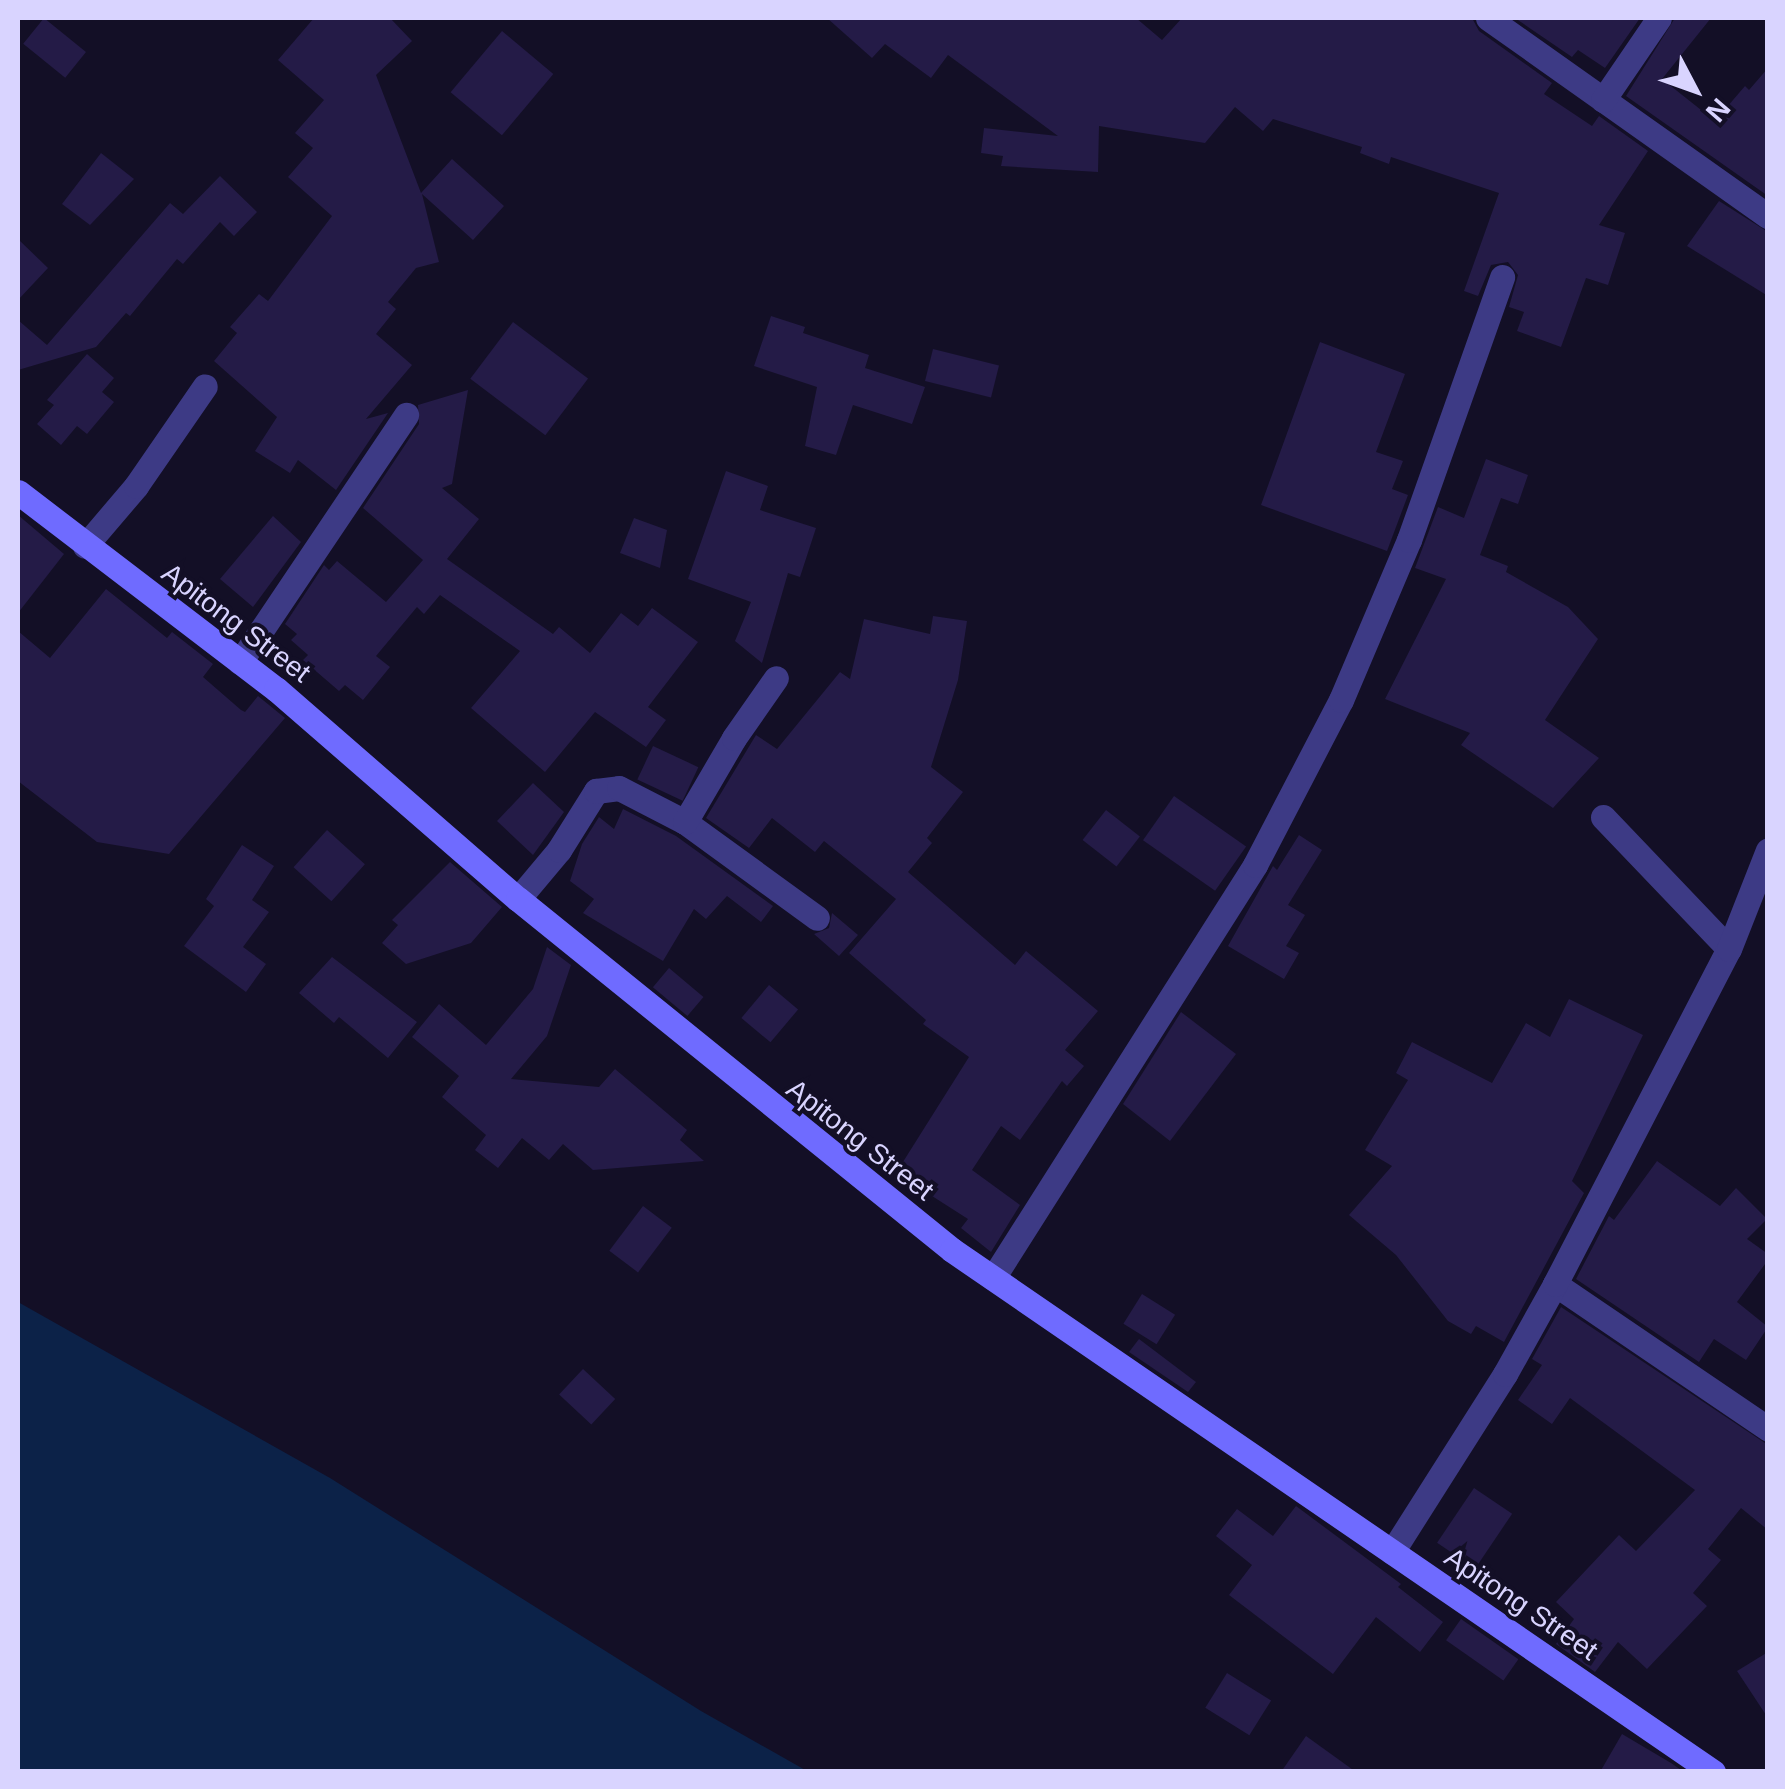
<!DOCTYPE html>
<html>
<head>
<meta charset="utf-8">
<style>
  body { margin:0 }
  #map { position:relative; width:1785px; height:1789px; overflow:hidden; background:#130f26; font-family:Helvetica,sans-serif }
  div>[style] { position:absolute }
  .water>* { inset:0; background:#0c2248 }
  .building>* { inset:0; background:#241b47; transform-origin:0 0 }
  .street>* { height:25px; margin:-12.5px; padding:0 12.5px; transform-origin:12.5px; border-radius:12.5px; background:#3d3a85 }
  .secondary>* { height:25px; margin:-12.5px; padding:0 12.5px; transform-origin:12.5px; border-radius:12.5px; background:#6f6bff }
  span { translate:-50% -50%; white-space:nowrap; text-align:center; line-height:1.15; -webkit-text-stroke:8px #130f26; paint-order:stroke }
  .street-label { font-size:28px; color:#d9d4ff }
  .frame { position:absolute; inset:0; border:20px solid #d9d4ff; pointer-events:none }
  .north { position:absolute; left:1645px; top:40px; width:100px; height:100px; -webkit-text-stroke:8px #130f26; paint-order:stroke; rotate:131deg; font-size:28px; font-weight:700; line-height:40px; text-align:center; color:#d9d4ff }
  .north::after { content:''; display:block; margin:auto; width:35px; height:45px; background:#d9d4ff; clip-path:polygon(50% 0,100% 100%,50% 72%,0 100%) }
</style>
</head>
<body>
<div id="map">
  <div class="water">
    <div style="clip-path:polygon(18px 1302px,330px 1478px,701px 1711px,807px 1771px,18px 1771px)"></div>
  </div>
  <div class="building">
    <div style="left:44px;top:18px;width:54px;height:33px;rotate:39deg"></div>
    <div style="clip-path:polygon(314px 18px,390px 18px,412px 41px,376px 75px,421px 193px,452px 159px,504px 206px,473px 240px,422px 194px,439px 262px,416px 268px,388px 302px,396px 309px,376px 334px,412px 365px,366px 419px,388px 413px,336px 490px,298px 460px,290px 473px,255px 451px,277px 417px,214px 361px,237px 333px,230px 327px,259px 294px,268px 301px,332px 216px,288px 177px,313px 148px,295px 133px,324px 100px,278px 60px)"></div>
    <div style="clip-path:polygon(827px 18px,1136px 18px,1162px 40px,1182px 18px,1472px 18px,1479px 31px,1552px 83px,1544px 94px,1592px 126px,1599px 116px,1648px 151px,1599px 225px,1625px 233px,1608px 285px,1586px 278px,1561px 347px,1517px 331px,1524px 312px,1509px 307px,1518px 275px,1508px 262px,1491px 265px,1478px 296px,1464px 291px,1499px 193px,1391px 157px,1389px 164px,1360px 153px,1362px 147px,1273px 119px,1263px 131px,1235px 107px,1205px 143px,1099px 126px,1098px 172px,1001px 166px,1003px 156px,981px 153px,984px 128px,1058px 136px,948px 55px,931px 78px,885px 44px,872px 58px)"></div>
    <div style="clip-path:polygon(1515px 18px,1640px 18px,1605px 68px,1578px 50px,1572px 57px)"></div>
    <div style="clip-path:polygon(1675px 18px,1711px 18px,1662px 79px,1715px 121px,1745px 86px,1749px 90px,1768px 68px,1768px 196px,1626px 96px)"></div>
    <div style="left:502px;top:31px;width:67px;height:80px;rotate:40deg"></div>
    <div style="clip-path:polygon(101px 153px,134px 179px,90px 225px,62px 204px)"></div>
    <div style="clip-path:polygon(220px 176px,257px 212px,234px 236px,220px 222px,183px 264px,177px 259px,130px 316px,126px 313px,96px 347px,18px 370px,18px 320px,47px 345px,170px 203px,183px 214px)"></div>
    <div style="clip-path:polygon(1719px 201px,1768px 232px,1768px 296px,1687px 246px)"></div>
    <div style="clip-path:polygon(18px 239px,48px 268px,18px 300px)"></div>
    <div style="clip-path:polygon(771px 316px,805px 327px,803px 333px,869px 355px,865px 368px,925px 387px,912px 424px,853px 405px,836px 455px,805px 446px,817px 387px,754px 366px)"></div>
    <div style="left:513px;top:322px;width:94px;height:71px;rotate:37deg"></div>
    <div style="clip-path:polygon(1320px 342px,1405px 374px,1376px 452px,1403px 461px,1392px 489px,1408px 495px,1387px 551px,1261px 505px)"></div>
    <div style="left:933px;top:349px;width:68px;height:33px;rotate:14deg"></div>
    <div style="clip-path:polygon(87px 354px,114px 378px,102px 392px,114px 402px,87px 434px,77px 426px,61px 445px,37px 424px,54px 405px,47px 400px)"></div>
    <div style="clip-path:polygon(468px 390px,452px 484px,442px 488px,479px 519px,447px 559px,553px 634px,559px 627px,590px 653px,621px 613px,638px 626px,652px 608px,698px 642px,648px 707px,666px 720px,646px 747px,595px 712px,545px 772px,471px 708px,520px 651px,440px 595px,424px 614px,417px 607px,376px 656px,390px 667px,363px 700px,345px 685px,339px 691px,303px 660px,308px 655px,291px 640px,297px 634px,285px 624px,324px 565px,329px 570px,337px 561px,386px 602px,423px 560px,363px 508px,419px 424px,418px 405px)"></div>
    <div style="clip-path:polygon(1486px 459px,1528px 475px,1518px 504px,1501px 498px,1480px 555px,1508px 566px,1506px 572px,1568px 607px,1598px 639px,1545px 720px,1599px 758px,1553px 808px,1461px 745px,1470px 733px,1385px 699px,1446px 579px,1415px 568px,1438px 507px,1464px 518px)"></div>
    <div style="clip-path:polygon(726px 471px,768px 486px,760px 510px,816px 528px,800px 577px,788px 573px,762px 663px,735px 641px,751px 602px,688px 579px)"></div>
    <div style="clip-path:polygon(18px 515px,64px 554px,18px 613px)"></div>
    <div style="clip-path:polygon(273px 516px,301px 542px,253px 607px,220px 579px)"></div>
    <div style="clip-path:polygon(634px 518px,667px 530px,660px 568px,620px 553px)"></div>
    <div style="clip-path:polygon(106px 589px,167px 638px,172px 632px,213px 664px,203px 677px,241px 710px,245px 712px,258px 696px,285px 718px,169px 854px,97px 842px,18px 781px,18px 631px,50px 658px)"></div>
    <div style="clip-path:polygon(933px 616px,967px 621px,958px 680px,931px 767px,963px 792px,927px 838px,932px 843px,908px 872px,1015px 965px,1026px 951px,1098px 1011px,1065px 1050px,1084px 1066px,1067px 1086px,1062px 1081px,1020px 1140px,1001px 1126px,972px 1170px,1020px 1205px,991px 1252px,961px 1228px,968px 1219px,896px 1173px,969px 1057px,923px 1024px,926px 1020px,849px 953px,896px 899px,824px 841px,815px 852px,772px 818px,749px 848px,706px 818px,756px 735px,777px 749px,840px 672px,850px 679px,864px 619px,930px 634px)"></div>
    <div style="left:653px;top:746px;width:50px;height:37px;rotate:25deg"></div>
    <div style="clip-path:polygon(533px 783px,564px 812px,533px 855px,497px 821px)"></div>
    <div style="left:1174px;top:796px;width:88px;height:54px;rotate:35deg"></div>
    <div style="clip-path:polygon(623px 809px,676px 836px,773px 906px,761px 922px,727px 896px,706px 919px,694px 909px,663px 961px,583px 913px,594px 899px,570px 881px,582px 844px,599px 817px,614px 829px)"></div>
    <div style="left:1106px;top:810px;width:43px;height:38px;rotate:38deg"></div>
    <div style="left:327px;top:830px;width:51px;height:50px;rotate:42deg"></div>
    <div style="clip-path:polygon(1299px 835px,1322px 850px,1288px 905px,1305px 915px,1286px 946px,1299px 953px,1284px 979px,1228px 946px,1273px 866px,1277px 870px)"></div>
    <div style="clip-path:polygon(242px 845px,274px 866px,252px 900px,269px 912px,243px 947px,266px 964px,246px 992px,184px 946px,214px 906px,206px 899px)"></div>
    <div style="clip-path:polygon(450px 862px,502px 907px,471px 943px,406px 964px,382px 943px,398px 925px,392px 920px)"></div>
    <div style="clip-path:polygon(832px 913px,858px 935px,839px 956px,814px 934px,829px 928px)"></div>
    <div style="clip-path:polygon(547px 947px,571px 965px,547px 1036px,511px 1079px,599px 1087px,615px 1069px,687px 1130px,680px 1140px,704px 1161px,593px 1170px,563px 1144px,549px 1160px,522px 1138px,498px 1168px,475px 1150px,486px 1135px,442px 1097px,459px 1076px,412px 1037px,439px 1004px,486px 1045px,533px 989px)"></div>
    <div style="clip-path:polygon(332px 957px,417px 1022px,388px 1058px,339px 1017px,334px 1023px,299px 993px)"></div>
    <div style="left:669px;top:968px;width:45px;height:25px;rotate:40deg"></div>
    <div style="left:769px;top:985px;width:38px;height:43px;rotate:40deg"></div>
    <div style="clip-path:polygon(1569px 999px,1643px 1035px,1572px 1181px,1584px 1193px,1504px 1342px,1476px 1326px,1471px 1334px,1448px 1321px,1396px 1255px,1349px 1215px,1392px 1166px,1365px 1150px,1408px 1080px,1396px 1073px,1412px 1042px,1492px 1083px,1526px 1023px,1550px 1037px)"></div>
    <div style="clip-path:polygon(1181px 1012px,1236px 1054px,1170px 1141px,1123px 1104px)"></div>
    <div style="clip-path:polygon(1657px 1161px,1720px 1206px,1736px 1188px,1767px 1219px,1747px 1239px,1768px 1254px,1768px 1260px,1737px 1302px,1768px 1327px,1746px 1360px,1714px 1339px,1699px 1362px,1576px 1279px,1609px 1216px,1614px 1220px)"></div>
    <div style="left:643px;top:1206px;width:36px;height:56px;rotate:37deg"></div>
    <div style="left:1142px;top:1294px;width:39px;height:35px;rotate:32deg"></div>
    <div style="clip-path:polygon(1561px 1307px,1768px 1445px,1768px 1530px,1741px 1508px,1708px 1549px,1721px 1560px,1693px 1593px,1707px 1606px,1647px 1669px,1618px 1642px,1595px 1672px,1556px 1644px,1574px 1619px,1556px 1602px,1619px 1535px,1636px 1551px,1695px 1490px,1570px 1398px,1552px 1424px,1518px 1400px,1542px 1365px,1532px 1359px)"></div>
    <div style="clip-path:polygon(1139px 1339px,1196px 1382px,1188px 1392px,1129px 1352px)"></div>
    <div style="left:583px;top:1369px;width:44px;height:35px;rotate:43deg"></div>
    <div style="left:1474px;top:1488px;width:46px;height:66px;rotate:34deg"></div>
    <div style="clip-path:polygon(1296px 1506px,1401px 1584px,1398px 1587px,1443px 1622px,1420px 1652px,1376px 1617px,1333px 1674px,1229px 1595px,1252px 1565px,1216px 1536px,1237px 1509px,1273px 1536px)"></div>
    <div style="left:1461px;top:1619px;width:70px;height:26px;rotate:35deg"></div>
    <div style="clip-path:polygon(1768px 1652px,1768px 1718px,1737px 1671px)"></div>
    <div style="left:1227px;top:1673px;width:52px;height:41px;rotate:32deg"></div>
    <div style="clip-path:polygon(1622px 1734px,1671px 1763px,1684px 1772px,1600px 1772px)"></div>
    <div style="clip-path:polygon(1306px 1736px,1356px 1772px,1281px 1772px)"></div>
  </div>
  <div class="street">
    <div style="left:1488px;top:18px;width:343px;rotate:35.3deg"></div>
    <div style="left:1603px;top:100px;width:99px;rotate:-55.7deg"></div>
    <div style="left:85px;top:546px;width:79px;rotate:-49.6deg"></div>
    <div style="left:136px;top:486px;width:121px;rotate:-55.4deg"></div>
    <div style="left:240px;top:662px;width:298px;rotate:-56.1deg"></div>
    <div style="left:1603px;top:817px;width:182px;rotate:46.3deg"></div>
    <div style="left:685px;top:822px;width:163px;rotate:36deg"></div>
    <div style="left:518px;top:899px;width:64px;rotate:-50.1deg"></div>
    <div style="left:559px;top:850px;width:70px;rotate:-57.9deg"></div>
    <div style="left:596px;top:791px;width:23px;rotate:-7deg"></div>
    <div style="left:619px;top:788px;width:74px;rotate:27.3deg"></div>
    <div style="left:685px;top:822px;width:97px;rotate:-59.7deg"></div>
    <div style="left:734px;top:738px;width:73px;rotate:-55deg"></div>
    <div style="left:993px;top:1278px;width:489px;rotate:-57.6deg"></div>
    <div style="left:1255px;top:865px;width:186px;rotate:-62.5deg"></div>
    <div style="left:1341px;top:700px;width:174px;rotate:-67deg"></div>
    <div style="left:1409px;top:540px;width:279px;rotate:-70.5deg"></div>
    <div style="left:1555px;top:1284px;width:258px;rotate:34.2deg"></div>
    <div style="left:1392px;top:1552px;width:211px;rotate:-57.6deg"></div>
    <div style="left:1505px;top:1374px;width:103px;rotate:-60.9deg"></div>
    <div style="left:1555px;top:1284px;width:377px;rotate:-62.6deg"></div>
    <div style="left:1729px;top:949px;width:106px;rotate:-68.5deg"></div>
  </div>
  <div class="secondary">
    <div style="left:18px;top:492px;width:325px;rotate:37.4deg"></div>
    <div style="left:276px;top:689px;width:320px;rotate:41deg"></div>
    <div style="left:518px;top:899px;width:558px;rotate:38.96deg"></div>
    <div style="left:952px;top:1250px;width:923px;rotate:34.45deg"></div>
  </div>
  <div class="street-label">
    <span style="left:236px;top:623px;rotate:37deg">Apitong Street</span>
    <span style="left:860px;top:1140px;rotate:38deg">Apitong Street</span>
    <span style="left:1521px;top:1604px;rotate:34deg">Apitong Street</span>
  </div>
  <div class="frame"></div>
  <div class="north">N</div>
</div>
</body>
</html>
